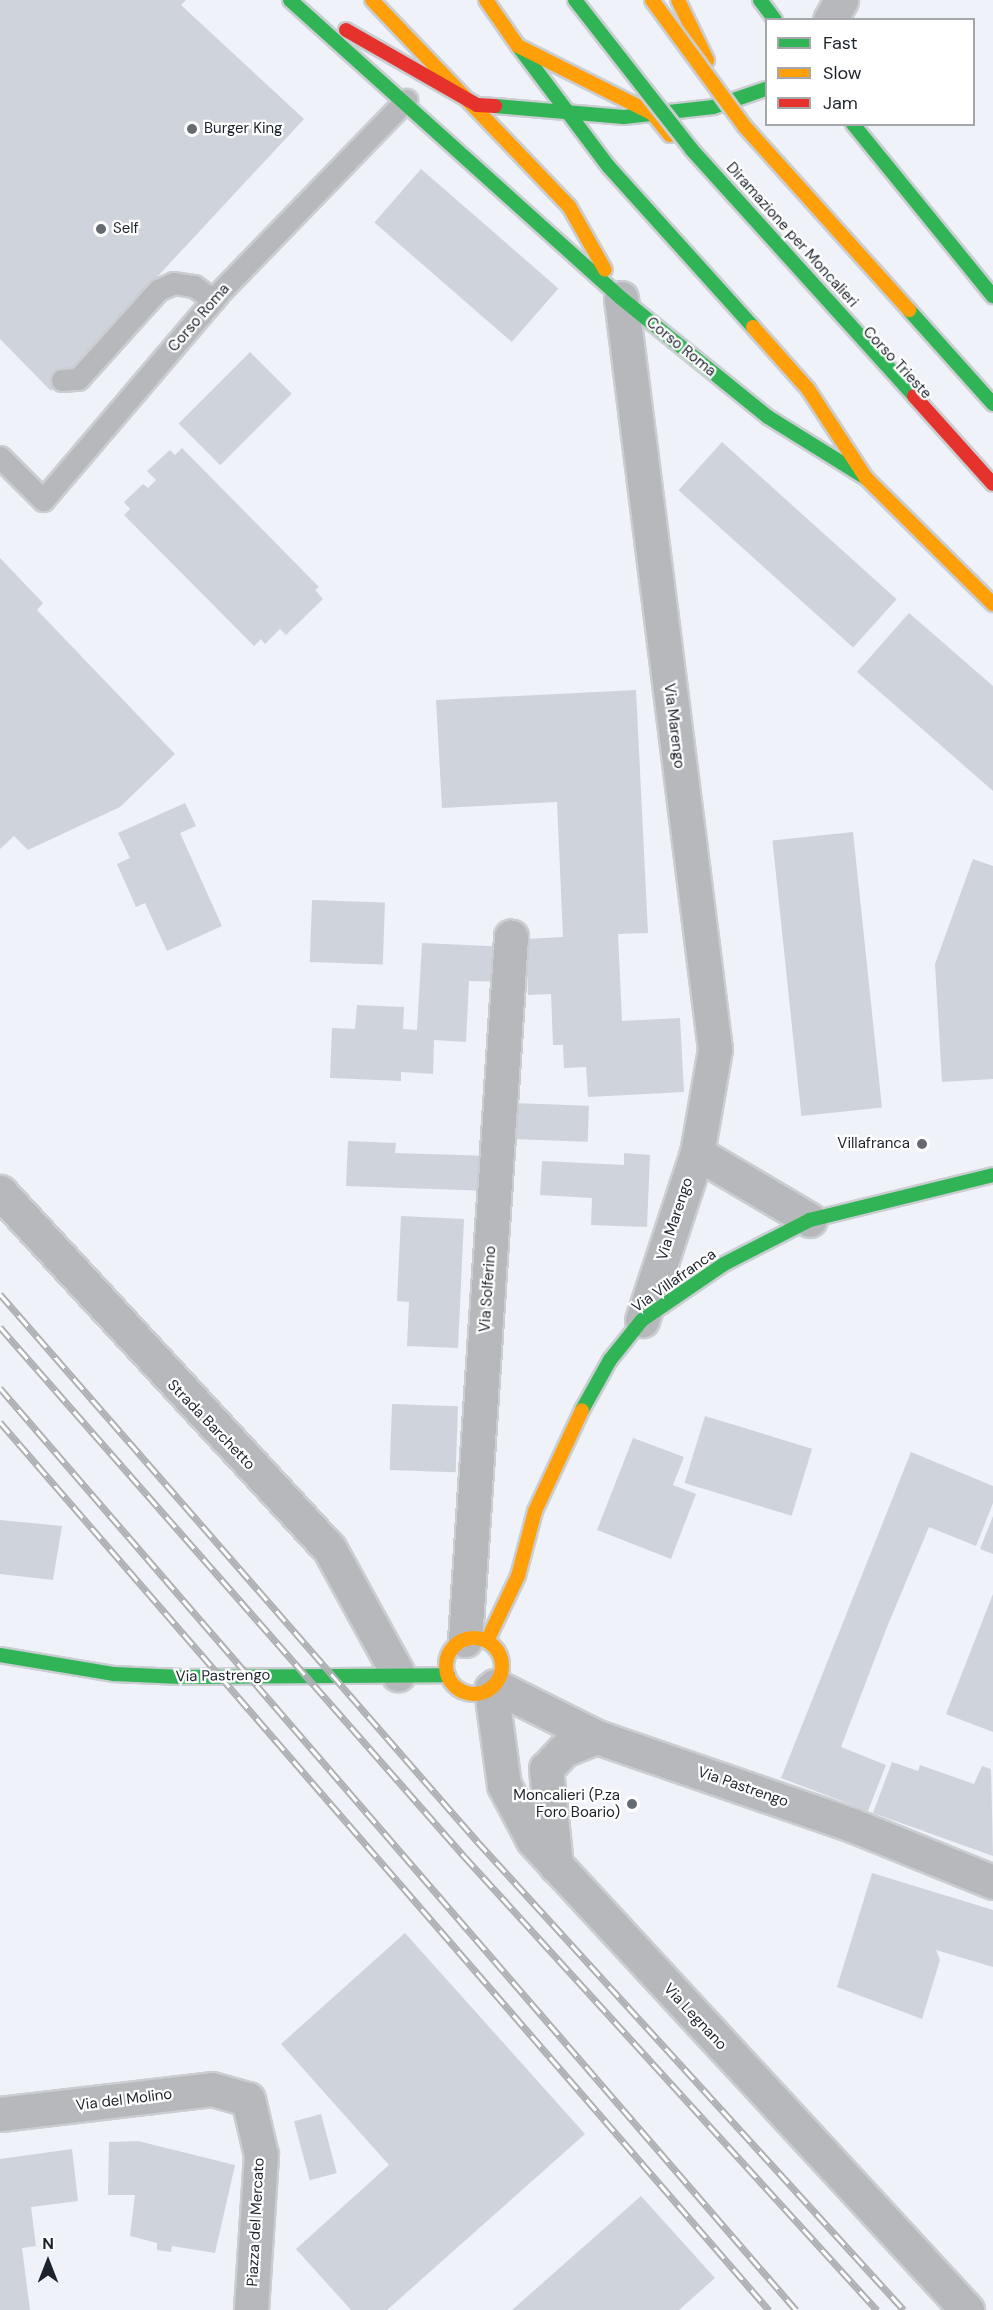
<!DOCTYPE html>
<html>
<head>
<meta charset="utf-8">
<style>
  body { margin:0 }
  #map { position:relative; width:993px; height:2310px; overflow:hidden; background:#eff2f8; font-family:"DM Sans",sans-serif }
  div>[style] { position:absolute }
  .building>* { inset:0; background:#cfd3db; transform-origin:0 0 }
  .roads { filter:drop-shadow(2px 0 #caced2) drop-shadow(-2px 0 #caced2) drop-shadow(0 2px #caced2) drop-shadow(0 -2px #caced2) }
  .lane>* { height:21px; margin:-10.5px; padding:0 10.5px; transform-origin:10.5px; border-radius:10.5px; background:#b6b8bc }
  .street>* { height:33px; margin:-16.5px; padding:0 16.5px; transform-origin:16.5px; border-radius:16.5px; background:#b6b8bc }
  .fast>* { height:14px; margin:-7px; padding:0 7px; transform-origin:7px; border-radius:7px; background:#30b455 }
  .slow>* { height:14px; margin:-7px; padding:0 7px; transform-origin:7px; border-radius:7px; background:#ff9f0a }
  .slow>.ring { margin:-7px; padding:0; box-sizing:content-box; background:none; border:14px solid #ff9f0a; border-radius:50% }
  .jam>* { height:14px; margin:-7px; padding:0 7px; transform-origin:7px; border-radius:7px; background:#e5322d }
  .rail>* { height:7px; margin-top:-3.5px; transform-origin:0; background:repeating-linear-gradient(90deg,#fff 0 14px,#aeb0b4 0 28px); box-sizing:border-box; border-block:2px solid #aeb0b4 }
  .bridges { filter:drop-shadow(2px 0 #caced2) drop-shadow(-2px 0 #caced2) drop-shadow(0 2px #caced2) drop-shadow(0 -2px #caced2) }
  .fast-bridge>* { height:14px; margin:-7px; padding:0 7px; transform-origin:7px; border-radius:7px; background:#30b455 }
  .slow-bridge>* { height:14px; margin:-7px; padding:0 7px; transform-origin:7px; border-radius:7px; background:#ff9f0a }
  .jam-bridge>* { height:14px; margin:-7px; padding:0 7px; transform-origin:7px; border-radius:7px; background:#e5322d }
  .dots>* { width:16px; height:16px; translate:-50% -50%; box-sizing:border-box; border:3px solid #fff; border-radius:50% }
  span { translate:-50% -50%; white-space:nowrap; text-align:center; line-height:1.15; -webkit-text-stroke:4.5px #fff; paint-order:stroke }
  .poi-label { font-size:15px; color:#1d232c }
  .left { translate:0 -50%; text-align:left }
  .right { translate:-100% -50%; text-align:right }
  .street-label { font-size:15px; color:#1d232c }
  .legend { position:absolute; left:765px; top:18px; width:210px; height:108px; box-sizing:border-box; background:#fff; border:2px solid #a5a7ab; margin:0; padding:8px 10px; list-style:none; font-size:18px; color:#1d232c }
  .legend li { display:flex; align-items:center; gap:12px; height:30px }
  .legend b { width:30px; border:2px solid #a5a7ab }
  .north { position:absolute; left:18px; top:2232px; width:60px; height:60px; -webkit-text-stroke:4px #fff; paint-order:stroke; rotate:0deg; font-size:16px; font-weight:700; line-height:24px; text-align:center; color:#1d232c }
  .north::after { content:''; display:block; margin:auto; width:21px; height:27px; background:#1d232c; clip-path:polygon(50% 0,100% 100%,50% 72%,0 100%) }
</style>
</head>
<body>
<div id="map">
  <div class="building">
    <div style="clip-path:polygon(0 0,186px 0,181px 5px,304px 119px,51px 391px,0 339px)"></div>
    <div style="left:421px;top:169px;width:182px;height:71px;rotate:41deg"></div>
    <div style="left:250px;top:352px;width:59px;height:101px;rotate:45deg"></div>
    <div style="left:722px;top:442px;width:235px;height:65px;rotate:42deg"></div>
    <div style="clip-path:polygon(182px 448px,319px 587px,315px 590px,323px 599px,286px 635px,280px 629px,265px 644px,261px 639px,254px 646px,124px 515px,130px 509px,124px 502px,143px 484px,148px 488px,156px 480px,147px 471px,170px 450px,175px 455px)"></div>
    <div style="clip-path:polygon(0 558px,43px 603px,37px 610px,175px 754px,120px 807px,28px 850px,14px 836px,0 849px)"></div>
    <div style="clip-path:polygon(909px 613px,993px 686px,993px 791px,857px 672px)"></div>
    <div style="clip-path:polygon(636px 690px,648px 933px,618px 934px,622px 1021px,680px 1018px,684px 1092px,588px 1097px,586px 1067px,564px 1068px,563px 1045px,553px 1045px,551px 994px,528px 995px,526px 939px,563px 937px,557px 802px,442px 808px,436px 700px)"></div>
    <div style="clip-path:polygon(185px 803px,196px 826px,180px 833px,222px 926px,167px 951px,145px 903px,136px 907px,117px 864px,130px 858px,118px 833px)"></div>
    <div style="left:853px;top:832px;width:277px;height:81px;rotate:84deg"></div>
    <div style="clip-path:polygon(973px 859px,993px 866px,993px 1079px,942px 1082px,935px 964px)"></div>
    <div style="left:312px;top:900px;width:73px;height:62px;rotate:2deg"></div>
    <div style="clip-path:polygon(422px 943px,510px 947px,508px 982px,469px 981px,466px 1042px,434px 1040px,433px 1074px,401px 1072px,401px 1081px,330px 1078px,332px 1028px,355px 1029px,357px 1005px,404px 1007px,403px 1029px,417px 1030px)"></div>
    <div style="left:513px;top:1103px;width:76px;height:36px;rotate:2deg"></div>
    <div style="clip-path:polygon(348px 1141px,396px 1143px,395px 1153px,492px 1156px,490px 1191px,346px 1186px)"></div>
    <div style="clip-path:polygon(624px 1153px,650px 1155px,647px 1227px,591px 1225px,592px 1198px,540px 1195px,542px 1161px,624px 1165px)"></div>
    <div style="clip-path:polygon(401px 1216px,464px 1219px,458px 1348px,407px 1346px,409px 1302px,397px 1301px)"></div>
    <div style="left:392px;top:1404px;width:66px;height:66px;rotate:2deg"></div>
    <div style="left:705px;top:1416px;width:112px;height:70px;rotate:17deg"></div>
    <div style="clip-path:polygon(633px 1438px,684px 1457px,673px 1485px,696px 1494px,671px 1559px,597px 1530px)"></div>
    <div style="clip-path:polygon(911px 1452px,993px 1486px,993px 1503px,976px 1546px,929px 1527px,887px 1627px,841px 1747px,886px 1765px,868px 1811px,781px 1778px)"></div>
    <div style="clip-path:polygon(993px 1516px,993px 1554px,980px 1549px)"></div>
    <div style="clip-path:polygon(0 1520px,62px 1526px,53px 1580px,0 1574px)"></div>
    <div style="clip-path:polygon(993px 1594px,993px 1732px,946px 1714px)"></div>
    <div style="clip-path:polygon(892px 1762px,918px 1771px,920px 1765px,974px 1784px,982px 1766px,991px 1769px,993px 1856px,873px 1813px)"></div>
    <div style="clip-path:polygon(872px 1873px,993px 1910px,993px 1967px,936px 1950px,940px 1960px,922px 2019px,837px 1987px)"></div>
    <div style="clip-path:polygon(405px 1933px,585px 2134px,387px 2310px,351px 2310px,296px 2249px,389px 2165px,281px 2044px)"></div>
    <div style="left:321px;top:2114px;width:61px;height:28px;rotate:75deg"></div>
    <div style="clip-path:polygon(138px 2141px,235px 2165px,215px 2253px,172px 2246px,171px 2252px,157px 2250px,157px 2243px,130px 2236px,135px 2195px,108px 2195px,109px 2142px)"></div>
    <div style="clip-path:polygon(72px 2149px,78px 2201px,31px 2207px,36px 2246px,22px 2248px,30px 2310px,0 2310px,0 2159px)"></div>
    <div style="clip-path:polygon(641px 2196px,715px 2278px,679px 2310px,512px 2310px)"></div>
  </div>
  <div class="roads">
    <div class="lane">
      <div style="left:62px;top:380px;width:16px;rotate:-4deg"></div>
      <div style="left:78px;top:379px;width:120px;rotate:-48deg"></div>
      <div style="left:158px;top:290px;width:17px;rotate:-24deg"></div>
      <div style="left:174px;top:283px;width:20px;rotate:9deg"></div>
      <div style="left:194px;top:286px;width:24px;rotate:36deg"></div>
      <div style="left:0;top:457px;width:61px;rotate:45deg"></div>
      <div style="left:43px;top:500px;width:272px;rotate:-49.6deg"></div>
      <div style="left:219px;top:293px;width:269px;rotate:-45.9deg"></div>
    </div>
    <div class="street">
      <div style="left:830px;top:20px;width:23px;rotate:-61deg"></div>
      <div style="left:621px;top:298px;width:757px;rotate:82.87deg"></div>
      <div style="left:715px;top:1049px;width:106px;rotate:99.8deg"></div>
      <div style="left:697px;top:1153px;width:176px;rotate:108.2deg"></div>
      <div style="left:697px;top:1153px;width:131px;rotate:30.7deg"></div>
      <div style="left:0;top:1192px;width:485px;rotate:47.3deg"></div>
      <div style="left:329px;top:1548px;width:144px;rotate:61.3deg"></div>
      <div style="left:465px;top:1640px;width:705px;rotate:-86.26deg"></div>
      <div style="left:495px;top:1686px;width:114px;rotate:26.6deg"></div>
      <div style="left:597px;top:1737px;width:270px;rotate:19deg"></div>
      <div style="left:852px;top:1825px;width:152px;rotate:22deg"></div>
      <div style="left:491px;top:1689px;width:97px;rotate:82.3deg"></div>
      <div style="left:504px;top:1785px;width:62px;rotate:62.2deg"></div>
      <div style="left:533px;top:1840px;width:640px;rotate:47.28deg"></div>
      <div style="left:556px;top:1866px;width:98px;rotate:-95.9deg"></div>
      <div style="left:546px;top:1769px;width:26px;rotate:-47deg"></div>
      <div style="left:564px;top:1750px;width:35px;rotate:-22deg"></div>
      <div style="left:0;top:2114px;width:213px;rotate:-6.7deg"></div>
      <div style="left:212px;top:2089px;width:37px;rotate:16deg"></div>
      <div style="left:248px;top:2099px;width:57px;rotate:76.9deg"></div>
      <div style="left:261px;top:2155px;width:155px;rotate:93.7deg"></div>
    </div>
    <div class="fast">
      <div style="left:290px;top:0;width:445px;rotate:42deg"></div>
      <div style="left:621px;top:298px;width:189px;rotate:39deg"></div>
      <div style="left:768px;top:417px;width:115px;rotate:31.9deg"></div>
      <div style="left:760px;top:0;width:25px;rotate:53deg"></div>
      <div style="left:518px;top:46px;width:151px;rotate:53.1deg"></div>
      <div style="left:609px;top:167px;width:215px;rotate:48deg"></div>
      <div style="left:495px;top:106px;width:129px;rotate:4.9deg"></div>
      <div style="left:624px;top:117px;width:90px;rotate:-6.4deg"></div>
      <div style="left:713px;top:107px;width:56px;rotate:-18.8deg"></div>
      <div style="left:853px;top:124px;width:222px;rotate:50.9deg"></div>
      <div style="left:582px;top:1410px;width:57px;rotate:-60.8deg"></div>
      <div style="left:610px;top:1360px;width:51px;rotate:-51.3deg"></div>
      <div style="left:642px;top:1320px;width:99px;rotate:-34.3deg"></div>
      <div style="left:724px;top:1264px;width:97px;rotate:-27.1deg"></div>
      <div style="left:810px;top:1220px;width:188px;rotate:-13.8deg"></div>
      <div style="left:0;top:1655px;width:116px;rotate:9.5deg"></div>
      <div style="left:114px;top:1674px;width:67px;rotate:2.6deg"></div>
      <div style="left:181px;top:1677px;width:267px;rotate:-0.4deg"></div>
    </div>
    <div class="slow">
      <div style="left:372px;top:0;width:285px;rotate:46.3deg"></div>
      <div style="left:569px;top:206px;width:73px;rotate:60.6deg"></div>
      <div style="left:486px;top:0;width:56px;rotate:55.2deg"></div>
      <div style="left:518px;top:46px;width:151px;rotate:26.7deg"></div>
      <div style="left:653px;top:114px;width:27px;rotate:51deg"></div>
      <div style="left:678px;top:0;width:67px;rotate:64.2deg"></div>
      <div style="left:753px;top:327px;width:83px;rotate:48.4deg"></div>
      <div style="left:808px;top:389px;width:106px;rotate:56.9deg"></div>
      <div style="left:866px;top:478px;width:179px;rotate:44.8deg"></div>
      <div class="ring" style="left:446px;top:1638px;width:42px;height:42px"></div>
      <div style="left:487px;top:1641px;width:72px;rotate:-64.5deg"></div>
      <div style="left:518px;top:1576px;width:67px;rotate:-75.3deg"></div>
      <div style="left:535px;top:1511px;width:111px;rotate:-65deg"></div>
    </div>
    <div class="jam">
      <div style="left:346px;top:30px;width:151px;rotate:29.8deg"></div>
      <div style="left:477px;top:105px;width:18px;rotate:3deg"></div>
    </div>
  </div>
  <div class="rail">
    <div style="left:0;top:1294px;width:726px;rotate:48.91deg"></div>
    <div style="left:477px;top:1841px;width:634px;rotate:47.68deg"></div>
    <div style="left:0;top:1327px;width:704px;rotate:48.75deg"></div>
    <div style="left:464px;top:1856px;width:614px;rotate:47.71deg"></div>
    <div style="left:0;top:1388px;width:1218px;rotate:49.19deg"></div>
    <div style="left:0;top:1422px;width:1175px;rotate:49.11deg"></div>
  </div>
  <div class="bridges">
    <div class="fast-bridge">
      <div style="left:575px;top:0;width:190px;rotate:52deg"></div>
      <div style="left:692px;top:150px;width:331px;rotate:47.9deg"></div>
      <div style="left:909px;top:310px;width:126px;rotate:48.2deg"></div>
    </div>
    <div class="slow-bridge">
      <div style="left:652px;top:0;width:157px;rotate:53.8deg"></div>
      <div style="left:745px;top:127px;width:246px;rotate:48.1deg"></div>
    </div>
    <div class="jam-bridge">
      <div style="left:914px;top:396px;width:118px;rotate:48.1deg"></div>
    </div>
  </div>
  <div class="dots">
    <div style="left:192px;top:129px;background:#666b73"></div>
    <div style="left:101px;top:229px;background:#666b73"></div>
    <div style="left:922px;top:1144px;background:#666b73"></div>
    <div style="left:632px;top:1804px;background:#666b73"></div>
  </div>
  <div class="poi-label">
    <span class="left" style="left:204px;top:129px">Burger King</span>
    <span class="left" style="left:113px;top:229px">Self</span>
    <span class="right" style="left:910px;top:1144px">Villafranca</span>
    <span class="right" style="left:620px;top:1804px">Moncalieri (P.za<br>Foro Boario)</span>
  </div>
  <div class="street-label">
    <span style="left:792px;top:235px;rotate:48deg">Diramazione per Moncalieri</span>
    <span style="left:199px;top:318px;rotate:-49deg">Corso Roma</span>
    <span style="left:681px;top:347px;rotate:39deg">Corso Roma</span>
    <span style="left:897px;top:363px;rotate:47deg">Corso Trieste</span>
    <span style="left:674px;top:726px;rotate:83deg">Via Marengo</span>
    <span style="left:675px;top:1219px;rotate:-72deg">Via Marengo</span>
    <span style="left:674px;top:1281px;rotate:-35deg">Via Villafranca</span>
    <span style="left:488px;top:1289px;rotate:-86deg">Via Solferino</span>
    <span style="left:211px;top:1425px;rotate:46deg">Strada Barchetto</span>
    <span style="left:223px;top:1676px;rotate:-1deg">Via Pastrengo</span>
    <span style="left:743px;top:1787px;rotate:19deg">Via Pastrengo</span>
    <span style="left:695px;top:2017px;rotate:47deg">Via Legnano</span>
    <span style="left:124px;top:2100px;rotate:-7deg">Via del Molino</span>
    <span style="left:256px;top:2222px;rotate:-87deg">Piazza del Mercato</span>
  </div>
  <ul class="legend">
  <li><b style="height:8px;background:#30b455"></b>Fast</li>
  <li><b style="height:8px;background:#ff9f0a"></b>Slow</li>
  <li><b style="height:8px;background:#e5322d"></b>Jam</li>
  </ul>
  <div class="north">N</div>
</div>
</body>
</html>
